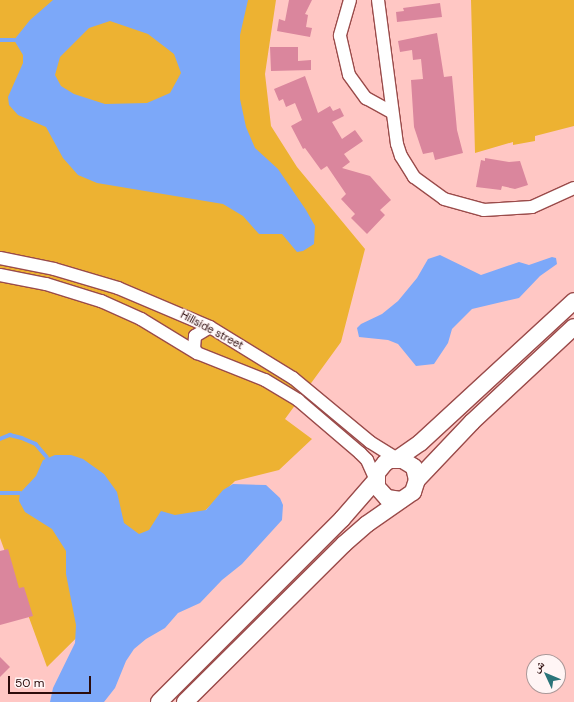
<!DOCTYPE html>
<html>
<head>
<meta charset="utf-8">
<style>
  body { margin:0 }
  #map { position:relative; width:574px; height:702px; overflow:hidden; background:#ffc7c4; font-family:"DM Sans","Noto Naskh Arabic",sans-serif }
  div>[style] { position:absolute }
  .green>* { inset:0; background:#edb232 }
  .water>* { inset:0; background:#7ca8f9 }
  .stream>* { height:3.5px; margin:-1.75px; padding:0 1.75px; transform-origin:1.75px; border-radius:1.75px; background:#7ca8f9 }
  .building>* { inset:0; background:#da869d }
  .roads { filter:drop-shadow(1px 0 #9a4b4a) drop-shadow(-1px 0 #9a4b4a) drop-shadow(0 1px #9a4b4a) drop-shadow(0 -1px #9a4b4a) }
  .minor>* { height:12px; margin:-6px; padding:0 6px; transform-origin:6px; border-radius:6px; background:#fff }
  .tertiary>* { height:16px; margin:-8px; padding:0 8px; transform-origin:8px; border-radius:8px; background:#fff }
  span { translate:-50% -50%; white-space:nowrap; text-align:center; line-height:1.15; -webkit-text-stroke:3px #fff5f5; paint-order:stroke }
  .street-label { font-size:11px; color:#2c0c0c }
  .north { position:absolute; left:526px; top:654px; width:40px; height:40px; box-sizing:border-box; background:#fff5f5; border:1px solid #ab9898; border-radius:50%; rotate:314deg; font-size:11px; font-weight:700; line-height:16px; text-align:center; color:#2c0c0c }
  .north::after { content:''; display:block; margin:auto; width:14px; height:18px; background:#2a7479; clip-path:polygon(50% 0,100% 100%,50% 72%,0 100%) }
  .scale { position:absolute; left:8px; top:676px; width:83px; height:18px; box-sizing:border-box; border:2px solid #2c0c0c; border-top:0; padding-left:5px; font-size:12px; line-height:14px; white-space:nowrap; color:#2c0c0c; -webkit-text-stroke:3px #fff5f5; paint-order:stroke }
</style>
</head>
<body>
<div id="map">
  <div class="green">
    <div style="clip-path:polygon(0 0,276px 0,265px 74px,271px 126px,297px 167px,365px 249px,341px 342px,285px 419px,312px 439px,279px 470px,235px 481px,47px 667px,0 538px)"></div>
    <div style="clip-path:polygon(471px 0,574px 0,574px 126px,535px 136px,535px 141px,513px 145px,513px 142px,475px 153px)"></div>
  </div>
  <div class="water">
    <div style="clip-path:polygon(evenodd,53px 0,248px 0,240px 35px,240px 99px,246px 127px,255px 148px,278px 169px,306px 210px,315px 226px,314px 244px,303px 251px,297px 252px,282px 234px,259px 234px,243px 216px,223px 204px,97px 183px,78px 175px,63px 158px,46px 127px,18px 115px,9px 105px,8px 97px,23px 63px,23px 55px,14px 40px,30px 20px,53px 0,110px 21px,148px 34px,174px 54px,181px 73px,170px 93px,147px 103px,105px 104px,74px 94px,61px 86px,55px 75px,60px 57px,89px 28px,110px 21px)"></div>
    <div style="clip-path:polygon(440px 255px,481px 275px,519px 262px,529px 265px,552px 257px,556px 258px,557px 264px,540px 276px,519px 298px,472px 309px,452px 329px,448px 343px,434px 364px,416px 366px,398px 344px,388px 340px,359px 337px,357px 328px,361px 324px,382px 314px,398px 301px,417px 278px,428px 259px)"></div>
    <div style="clip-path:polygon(55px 455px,71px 455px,83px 459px,104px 474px,117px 492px,124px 523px,139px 534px,149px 530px,161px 511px,175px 515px,206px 510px,223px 490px,233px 484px,266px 485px,280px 498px,283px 505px,282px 520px,242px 564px,222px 580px,200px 603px,178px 613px,165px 628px,146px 639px,134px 649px,126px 661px,115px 688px,104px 702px,50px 702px,53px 688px,75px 643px,76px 625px,66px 574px,66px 551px,52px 529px,25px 512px,19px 501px,20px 493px,36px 476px,43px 460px)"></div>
  </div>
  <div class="stream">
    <div style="left:0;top:40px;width:14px"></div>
    <div style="left:0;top:439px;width:11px;rotate:-22deg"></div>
    <div style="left:10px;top:435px;width:12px;rotate:14deg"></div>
    <div style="left:22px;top:438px;width:15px;rotate:23deg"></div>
    <div style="left:36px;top:444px;width:17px;rotate:50deg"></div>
    <div style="left:0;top:493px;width:20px"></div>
  </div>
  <div class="building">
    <div style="clip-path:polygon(289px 0,312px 0,305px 14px,308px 15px,306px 27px,312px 28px,310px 37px,277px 31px,279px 19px,285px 21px)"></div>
    <div style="clip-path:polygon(440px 3px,442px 17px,397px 22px,396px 12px,404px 11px,403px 8px)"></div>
    <div style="clip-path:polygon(437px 33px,444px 77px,452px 76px,457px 130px,463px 153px,435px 160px,433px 152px,423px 154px,414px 127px,411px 80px,423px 79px,421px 59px,413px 60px,412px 50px,400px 52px,398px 41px)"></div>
    <div style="clip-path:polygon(270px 47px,298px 47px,298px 61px,311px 60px,311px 70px,271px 71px)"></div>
    <div style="clip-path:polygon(305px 76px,318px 113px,330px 106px,333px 111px,340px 108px,344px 116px,332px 122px,342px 139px,355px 130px,363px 141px,344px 154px,350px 162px,342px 168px,370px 176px,391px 200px,380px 210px,385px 215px,367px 234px,351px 218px,355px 214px,341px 199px,346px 194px,327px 166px,321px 170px,305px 148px,303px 149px,291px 126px,302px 120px,295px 103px,286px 107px,283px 99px,279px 101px,274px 89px)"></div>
    <div style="clip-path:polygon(485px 158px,509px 162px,520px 161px,528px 185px,515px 189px,502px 186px,501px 190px,476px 187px,481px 160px,485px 161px)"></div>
    <div style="clip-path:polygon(8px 549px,19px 588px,24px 587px,33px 616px,0 625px,0 551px)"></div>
    <div style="clip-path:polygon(0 657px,10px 667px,0 677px)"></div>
  </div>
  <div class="roads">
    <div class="minor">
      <div style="left:350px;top:0;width:37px;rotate:106deg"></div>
      <div style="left:340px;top:36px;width:40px;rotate:77deg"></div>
      <div style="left:349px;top:75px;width:29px;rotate:54deg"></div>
      <div style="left:366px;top:98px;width:29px;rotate:29deg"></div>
      <div style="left:378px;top:0;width:145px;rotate:82.5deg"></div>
      <div style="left:397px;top:144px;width:13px;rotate:72deg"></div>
      <div style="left:401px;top:156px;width:25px;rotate:58deg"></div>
      <div style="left:414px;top:177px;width:37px;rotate:36deg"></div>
      <div style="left:444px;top:199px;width:41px;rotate:15.4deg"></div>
      <div style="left:484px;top:210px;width:48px;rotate:-3.6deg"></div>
      <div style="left:532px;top:207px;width:46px;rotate:-24.3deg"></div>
      <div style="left:0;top:258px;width:55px;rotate:11.5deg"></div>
      <div style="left:54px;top:269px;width:67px;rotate:16.5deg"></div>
      <div style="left:118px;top:288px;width:100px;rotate:23deg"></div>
      <div style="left:210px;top:327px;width:97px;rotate:31.6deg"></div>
      <div style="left:293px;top:378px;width:100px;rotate:39.7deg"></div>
      <div style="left:370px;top:442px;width:32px;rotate:32deg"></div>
      <div style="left:0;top:275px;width:47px;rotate:11.1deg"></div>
      <div style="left:46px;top:284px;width:58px;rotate:17.2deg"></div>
      <div style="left:101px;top:301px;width:44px;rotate:24.2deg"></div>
      <div style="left:141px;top:319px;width:66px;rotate:31.3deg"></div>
      <div style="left:197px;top:353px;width:73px;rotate:21.7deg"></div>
      <div style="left:265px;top:380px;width:39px;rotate:31deg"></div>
      <div style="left:298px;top:400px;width:82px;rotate:40.5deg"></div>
      <div style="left:360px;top:453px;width:10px;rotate:45deg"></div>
      <div style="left:367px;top:460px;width:22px;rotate:66deg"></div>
      <div style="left:197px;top:353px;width:6px;rotate:-121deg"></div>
      <div style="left:194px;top:348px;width:12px;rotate:-85deg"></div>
      <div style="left:195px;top:336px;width:17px;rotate:-31deg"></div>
    </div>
    <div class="tertiary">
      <div style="left:397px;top:459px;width:28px;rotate:-35deg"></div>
      <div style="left:420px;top:443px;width:209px;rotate:-42.7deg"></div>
      <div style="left:417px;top:480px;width:80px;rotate:-46.5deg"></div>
      <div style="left:472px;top:422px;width:139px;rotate:-43deg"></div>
      <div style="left:159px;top:702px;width:259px;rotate:-45deg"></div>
      <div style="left:342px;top:519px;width:52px;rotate:-48.9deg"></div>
      <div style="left:185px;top:702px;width:224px;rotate:-44.8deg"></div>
      <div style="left:344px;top:544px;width:30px;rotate:-41deg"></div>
      <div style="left:367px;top:524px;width:56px;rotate:-34.8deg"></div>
      <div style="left:413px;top:492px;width:13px;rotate:-72deg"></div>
      <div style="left:417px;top:480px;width:13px;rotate:-103deg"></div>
      <div style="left:414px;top:467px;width:13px;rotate:-148deg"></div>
      <div style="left:403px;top:460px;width:13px;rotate:180deg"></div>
      <div style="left:390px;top:460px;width:6px;rotate:149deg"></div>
      <div style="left:385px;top:463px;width:13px;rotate:129deg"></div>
      <div style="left:377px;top:473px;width:14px;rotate:90deg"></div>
      <div style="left:377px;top:487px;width:15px;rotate:48deg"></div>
      <div style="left:387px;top:498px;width:14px;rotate:8deg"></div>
    </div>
  </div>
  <div class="street-label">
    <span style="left:212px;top:330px;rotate:28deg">Hillside street</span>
  </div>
  <div class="north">ش</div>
  <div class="scale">50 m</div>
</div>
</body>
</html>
